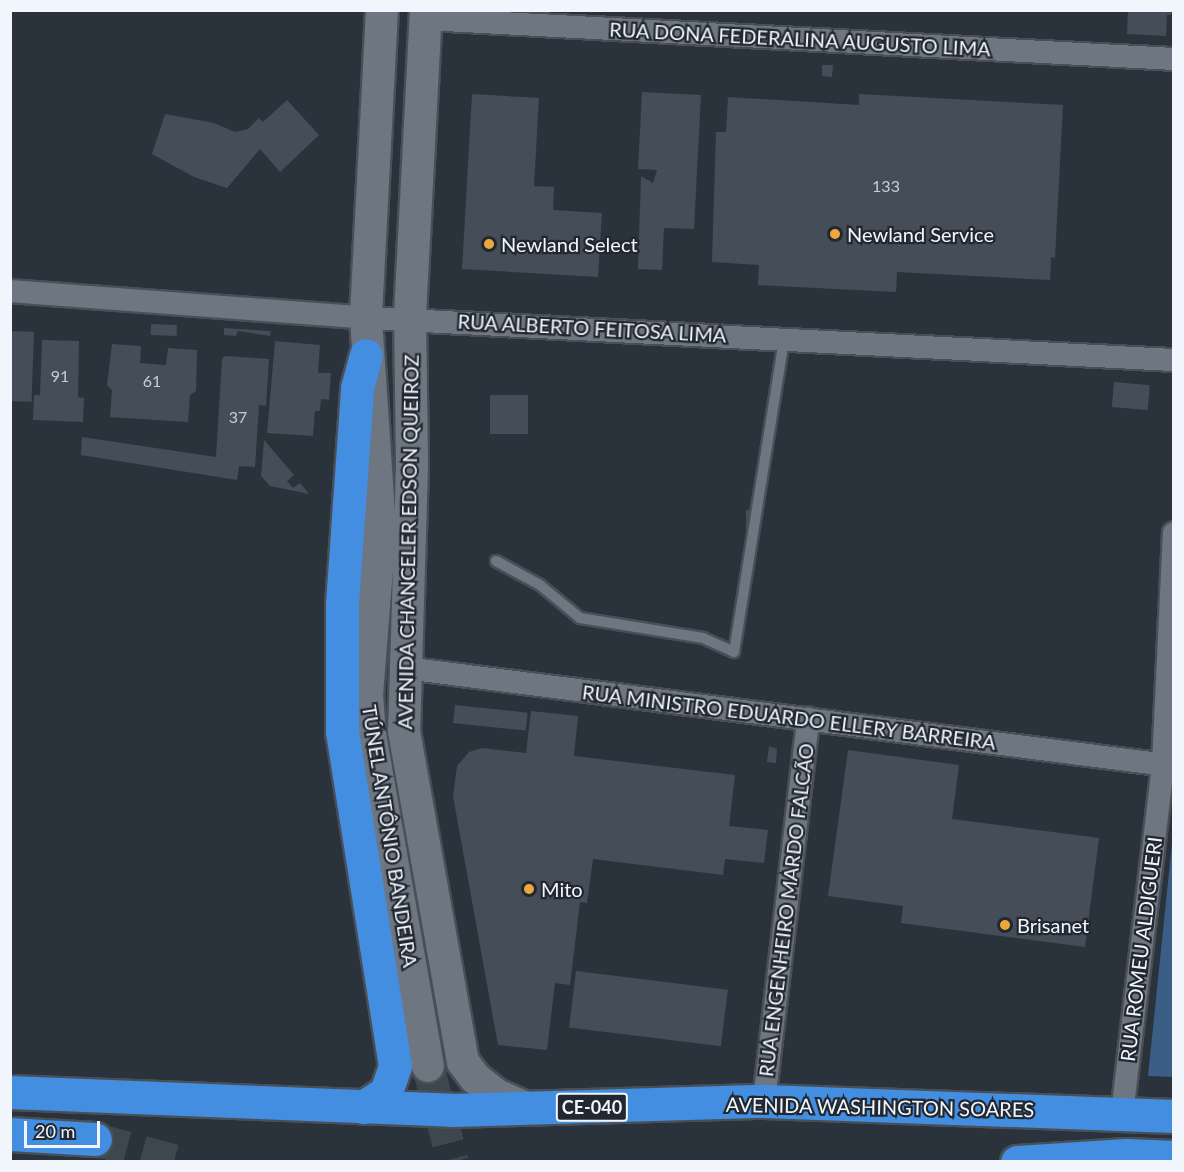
<!DOCTYPE html>
<html>
<head>
<meta charset="utf-8">
<style>
  body { margin:0 }
  #map { position:relative; width:1184px; height:1172px; overflow:hidden; background:#2a323b; font-family:Lato,sans-serif }
  div>[style] { position:absolute }
  .green>* { inset:0; background:#3b5e87 }
  .building>* { inset:0; background:#454e58; transform-origin:0 0 }
  .secondary-tunnel>* { height:32px; margin-top:-16px; transform-origin:0; background:repeating-linear-gradient(90deg,#3e464e 0 32px,transparent 0 48px) }
  .highway-tunnel>* { height:33px; margin-top:-16.5px; transform-origin:0; background:repeating-linear-gradient(90deg,#3e464e 0 33px,transparent 0 49px) }
  .roads { filter:drop-shadow(2px 0 #484f56) drop-shadow(-2px 0 #484f56) drop-shadow(0 2px #484f56) drop-shadow(0 -2px #484f56) }
  .lane>* { height:10px; margin:-5px; padding:0 5px; transform-origin:5px; border-radius:5px; background:#6d7681 }
  .street>* { height:22px; margin:-11px; padding:0 11px; transform-origin:11px; border-radius:11px; background:#6d7681 }
  .secondary>* { height:32px; margin:-16px; padding:0 16px; transform-origin:16px; border-radius:16px; background:#6d7681 }
  .highway>* { height:33px; margin:-16.5px; padding:0 16.5px; transform-origin:16.5px; border-radius:16.5px; background:#448ee1 }
  .dots>* { width:16px; height:16px; translate:-50% -50%; box-sizing:border-box; border:3px solid #212831; border-radius:50% }
  span { translate:-50% -50%; white-space:nowrap; text-align:center; line-height:1.15; -webkit-text-stroke:4.5px #212831; paint-order:stroke }
  .number-label { font-size:16px; color:#c6ccd3 }
  .number-label span { -webkit-text-stroke-width:0 }
  .shield-label span { padding:2px 4px; background:#212831; border:2px solid; border-radius:4px; -webkit-text-stroke-width:0 }
  .shield-label { font-size:18px; color:#f1f6fc; font-weight:700 }
  .street-label { font-size:20px; color:#f1f6fc }
  .poi-label { font-size:20px; color:#f1f6fc }
  .left { translate:0 -50%; text-align:left }
  .frame { position:absolute; inset:0; border:12px solid #f1f6fc; pointer-events:none }
  .scale { position:absolute; left:24px; top:1121px; width:76px; height:27px; box-sizing:border-box; border:3px solid #f1f6fc; border-top:0; padding-left:8px; font-size:18px; line-height:21px; white-space:nowrap; color:#f1f6fc; -webkit-text-stroke:4px #212831; paint-order:stroke }
</style>
</head>
<body>
<div id="map">
  <div class="green">
    <div style="clip-path:polygon(1173px 834px,1173px 1077px,1148px 1076px)"></div>
  </div>
  <div class="building">
    <div style="clip-path:polygon(1128px 10px,1172px 10px,1171px 15px,1167px 15px,1166px 36px,1127px 34px)"></div>
    <div style="clip-path:polygon(822px 65px,833px 65px,832px 77px,822px 76px)"></div>
    <div style="clip-path:polygon(642px 92px,701px 95px,694px 229px,664px 228px,662px 270px,638px 269px,641px 176px,653px 183px,657px 170px,638px 169px)"></div>
    <div style="clip-path:polygon(472px 94px,539px 98px,534px 186px,554px 187px,553px 210px,602px 213px,598px 277px,462px 269px)"></div>
    <div style="clip-path:polygon(859px 94px,1063px 105px,1055px 258px,1051px 257px,1050px 280px,897px 272px,896px 292px,758px 285px,759px 265px,712px 262px,716px 132px,726px 132px,728px 97px,859px 105px)"></div>
    <div style="clip-path:polygon(287px 100px,319px 135px,280px 172px,260px 149px,227px 188px,194px 177px,152px 154px,165px 114px,214px 123px,235px 132px,248px 129px,259px 118px,263px 122px)"></div>
    <div style="left:151px;top:324px;width:26px;height:11px;rotate:2deg"></div>
    <div style="clip-path:polygon(224px 328px,271px 331px,270px 336px,238px 331px,236px 336px,224px 335px)"></div>
    <div style="left:10px;top:331px;width:24px;height:70px;rotate:2deg"></div>
    <div style="clip-path:polygon(42px 340px,79px 341px,78px 397px,84px 398px,83px 422px,33px 420px,34px 395px,40px 395px)"></div>
    <div style="clip-path:polygon(275px 341px,320px 345px,318px 373px,331px 373px,329px 400px,321px 399px,320px 411px,315px 411px,313px 436px,267px 433px)"></div>
    <div style="clip-path:polygon(112px 344px,141px 346px,140px 363px,166px 365px,168px 348px,197px 350px,196px 391px,190px 395px,188px 422px,110px 417px,112px 390px,107px 385px)"></div>
    <div style="clip-path:polygon(225px 356px,269px 359px,266px 406px,259px 405px,255px 467px,239px 466px,237px 480px,81px 455px,82px 437px,216px 457px,222px 359px)"></div>
    <div style="left:1114px;top:382px;width:36px;height:25px;rotate:5deg"></div>
    <div style="left:490px;top:395px;width:38px;height:39px"></div>
    <div style="clip-path:polygon(264px 440px,294px 475px,287px 481px,293px 488px,300px 483px,309px 494px,270px 486px,261px 476px)"></div>
    <div style="left:746px;top:510px;width:12px;height:25px"></div>
    <div style="left:455px;top:705px;width:73px;height:18px;rotate:6deg"></div>
    <div style="clip-path:polygon(531px 711px,578px 716px,574px 756px,735px 775px,729px 826px,768px 830px,764px 863px,725px 859px,723px 875px,593px 859px,587px 903px,580px 902px,570px 985px,555px 983px,547px 1050px,498px 1045px,453px 796px,457px 766px,469px 752px,482px 748px,526px 753px)"></div>
    <div style="clip-path:polygon(769px 746px,777px 749px,776px 763px,767px 762px)"></div>
    <div style="clip-path:polygon(848px 750px,959px 765px,952px 819px,1099px 838px,1085px 947px,901px 923px,903px 906px,828px 896px)"></div>
    <div style="left:576px;top:971px;width:153px;height:57px;rotate:7deg"></div>
  </div>
  <div class="secondary-tunnel">
    <div style="left:428px;top:1066px;width:99px;rotate:75.4deg"></div>
  </div>
  <div class="highway-tunnel">
    <div style="left:95px;top:1139px;width:88px;rotate:15.1deg"></div>
  </div>
  <div class="roads">
    <div class="lane">
      <div style="left:496px;top:561px;width:50px;rotate:28.6deg"></div>
      <div style="left:540px;top:585px;width:52px;rotate:39.5deg"></div>
      <div style="left:580px;top:618px;width:125px;rotate:9.2deg"></div>
      <div style="left:703px;top:638px;width:34px;rotate:24deg"></div>
      <div style="left:734px;top:652px;width:317px;rotate:-80.9deg"></div>
    </div>
    <div class="street">
      <div style="left:426px;top:19px;width:749px;rotate:3.06deg"></div>
      <div style="left:10px;top:291px;width:357px;rotate:4.3deg"></div>
      <div style="left:366px;top:318px;width:809px;rotate:2.98deg"></div>
      <div style="left:405px;top:668px;width:775px;rotate:7.26deg"></div>
      <div style="left:764px;top:1101px;width:385px;rotate:-83.4deg"></div>
      <div style="left:1122px;top:1114px;width:351px;rotate:-83.3deg"></div>
      <div style="left:1163px;top:765px;width:232px;rotate:-87.3deg"></div>
    </div>
    <div class="secondary">
      <div style="left:382px;top:10px;width:308px;rotate:93deg"></div>
      <div style="left:366px;top:318px;width:212px;rotate:86.2deg"></div>
      <div style="left:380px;top:530px;width:165px;rotate:94.5deg"></div>
      <div style="left:367px;top:694px;width:40px;rotate:85.7deg"></div>
      <div style="left:370px;top:734px;width:337px;rotate:80.1deg"></div>
      <div style="left:426px;top:10px;width:307px;rotate:93deg"></div>
      <div style="left:410px;top:317px;width:149px;rotate:89.2deg"></div>
      <div style="left:412px;top:466px;width:265px;rotate:91.7deg"></div>
      <div style="left:404px;top:731px;width:336px;rotate:79.9deg"></div>
      <div style="left:463px;top:1062px;width:20px;rotate:53deg"></div>
      <div style="left:475px;top:1078px;width:28px;rotate:38deg"></div>
      <div style="left:497px;top:1095px;width:32px;rotate:24deg"></div>
    </div>
    <div class="highway">
      <div style="left:10px;top:1092px;width:442px;rotate:2.3deg"></div>
      <div style="left:452px;top:1110px;width:312px;rotate:-1.7deg"></div>
      <div style="left:764px;top:1101px;width:410px;rotate:2.1deg"></div>
      <div style="left:363px;top:1107px;width:27px;rotate:-33deg"></div>
      <div style="left:386px;top:1092px;width:28px;rotate:-71deg"></div>
      <div style="left:395px;top:1066px;width:338px;rotate:-99deg"></div>
      <div style="left:342px;top:732px;width:128px;rotate:-90deg"></div>
      <div style="left:342px;top:604px;width:217px;rotate:-86deg"></div>
      <div style="left:357px;top:388px;width:34px;rotate:-75deg"></div>
      <div style="left:10px;top:1134px;width:85px;rotate:3.4deg"></div>
      <div style="left:1017px;top:1162px;width:109px;rotate:-3.7deg"></div>
      <div style="left:1126px;top:1155px;width:48px;rotate:2.4deg"></div>
    </div>
  </div>
  <div class="dots">
    <div style="left:835px;top:234px;background:#eea73d"></div>
    <div style="left:489px;top:244px;background:#eea73d"></div>
    <div style="left:529px;top:889px;background:#eea73d"></div>
    <div style="left:1005px;top:925px;background:#eea73d"></div>
  </div>
  <div class="number-label">
    <span style="left:886px;top:186px">133</span>
    <span style="left:60px;top:376px">91</span>
    <span style="left:152px;top:381px">61</span>
    <span style="left:238px;top:417px">37</span>
  </div>
  <div class="shield-label">
    <span style="left:592px;top:1107px">CE-040</span>
  </div>
  <div class="street-label">
    <span style="left:800px;top:39px;rotate:3deg">RUA DONA FEDERALINA AUGUSTO LIMA</span>
    <span style="left:592px;top:328px;rotate:3deg">RUA ALBERTO FEITOSA LIMA</span>
    <span style="left:408px;top:542px;rotate:-89deg">AVENIDA CHANCELER EDSON QUEIROZ</span>
    <span style="left:789px;top:717px;rotate:7deg">RUA MINISTRO EDUARDO ELLERY BARREIRA</span>
    <span style="left:390px;top:836px;rotate:81deg">TÚNEL ANTÔNIO BANDEIRA</span>
    <span style="left:786px;top:910px;rotate:-83deg">RUA ENGENHEIRO MARDO FALCÃO</span>
    <span style="left:1141px;top:949px;rotate:-83deg">RUA ROMEU ALDIGUERI</span>
    <span style="left:880px;top:1107px;rotate:1deg">AVENIDA WASHINGTON SOARES</span>
  </div>
  <div class="poi-label">
    <span class="left" style="left:847px;top:234px">Newland Service</span>
    <span class="left" style="left:501px;top:244px">Newland Select</span>
    <span class="left" style="left:541px;top:889px">Mito</span>
    <span class="left" style="left:1017px;top:925px">Brisanet</span>
  </div>
  <div class="frame"></div>
  <div class="scale">20 m</div>
</div>
</body>
</html>
